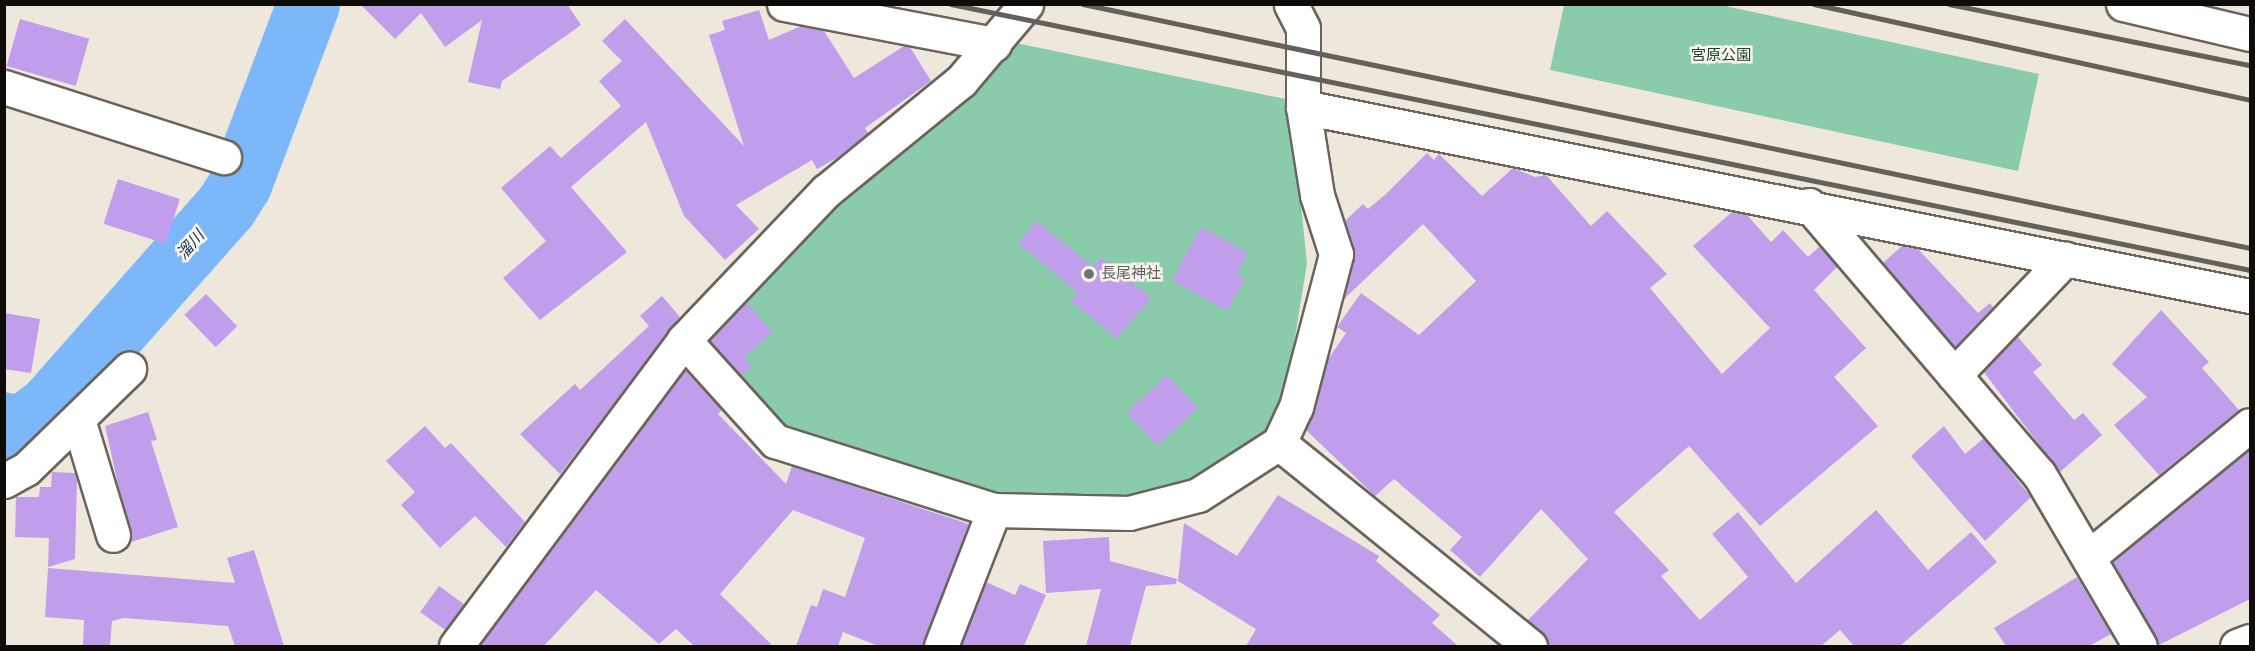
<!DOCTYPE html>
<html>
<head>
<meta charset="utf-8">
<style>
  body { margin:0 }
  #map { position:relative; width:2255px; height:651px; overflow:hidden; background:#eee8dc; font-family:"Nunito Sans","Noto Sans JP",sans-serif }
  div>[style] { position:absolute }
  .green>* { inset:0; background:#89cbaa }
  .stream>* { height:10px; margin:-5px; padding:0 5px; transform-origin:5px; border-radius:5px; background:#7cb7fa }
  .river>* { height:63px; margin:-31.5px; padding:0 31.5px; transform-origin:31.5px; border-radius:31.5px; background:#7cb7fa }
  .building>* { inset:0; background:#c09eeb; transform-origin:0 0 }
  .roads { filter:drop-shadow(2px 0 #6a645a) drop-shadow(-2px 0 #6a645a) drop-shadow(0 2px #6a645a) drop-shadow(0 -2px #6a645a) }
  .street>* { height:33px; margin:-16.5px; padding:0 16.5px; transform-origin:16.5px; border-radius:16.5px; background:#fff }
  .rail>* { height:4.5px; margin:-2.25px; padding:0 2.25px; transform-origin:2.25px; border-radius:2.25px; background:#64615a }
  .dots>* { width:16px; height:16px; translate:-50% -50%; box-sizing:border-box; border:3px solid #fcf5ea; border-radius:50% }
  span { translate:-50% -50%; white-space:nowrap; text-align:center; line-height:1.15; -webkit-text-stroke:5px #fcf5ea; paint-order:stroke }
  .park-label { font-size:15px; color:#194331 }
  .worship-label { font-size:15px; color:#5b616d }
  .left { translate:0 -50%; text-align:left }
  .water-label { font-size:16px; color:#08345d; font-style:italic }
  .frame { position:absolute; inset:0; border:6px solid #0e0c08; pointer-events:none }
</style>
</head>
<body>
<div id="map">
  <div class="green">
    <div style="clip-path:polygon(1716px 4px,2039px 74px,2018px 171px,1550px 70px,1564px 5px)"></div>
    <div style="clip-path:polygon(1011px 42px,1290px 100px,1307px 263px,1284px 406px,1259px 443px,1176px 498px,1025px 503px,774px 427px,693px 341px,829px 201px)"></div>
  </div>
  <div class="stream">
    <div style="left:4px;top:397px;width:46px;rotate:11.3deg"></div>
  </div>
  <div class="river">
    <div style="left:4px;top:441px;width:57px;rotate:-37.9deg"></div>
    <div style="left:49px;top:406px;width:267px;rotate:-48.5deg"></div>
    <div style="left:226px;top:206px;width:26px;rotate:-58deg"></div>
    <div style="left:240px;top:184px;width:192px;rotate:-69.3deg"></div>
  </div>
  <div class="building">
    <div style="clip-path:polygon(360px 4px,567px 4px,581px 25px,502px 81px,500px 89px,468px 82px,482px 20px,445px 47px,421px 13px,395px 39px)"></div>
    <div style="clip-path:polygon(759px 10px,769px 40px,801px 26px,824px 31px,854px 78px,904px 46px,910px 47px,931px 81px,865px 128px,868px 133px,837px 158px,817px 169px,812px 160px,736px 205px,759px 229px,725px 260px,684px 216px,646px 122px,571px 187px,627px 252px,540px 320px,503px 278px,546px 241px,501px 188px,550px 146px,561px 158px,621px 106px,599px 81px,622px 61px,602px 41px,625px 19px,744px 146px,709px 35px,725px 30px,722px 21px)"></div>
    <div style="left:20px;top:19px;width:72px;height:49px;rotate:16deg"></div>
    <div style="clip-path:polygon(1427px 153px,1434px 160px,1439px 154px,1482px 196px,1513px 168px,1535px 177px,1546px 175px,1591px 226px,1607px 211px,1667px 274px,1650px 288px,1722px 374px,1770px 328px,1693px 246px,1732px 212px,1747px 215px,1771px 242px,1783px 230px,1808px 257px,1820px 246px,1837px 267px,1814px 290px,1866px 348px,1834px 377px,1878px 426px,1760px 526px,1689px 446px,1614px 512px,1669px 570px,1661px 576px,1700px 620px,1748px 577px,1712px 534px,1738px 512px,1796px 583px,1876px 510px,1928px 570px,1971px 532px,1997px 562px,1900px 646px,1854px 646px,1840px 630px,1821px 646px,1548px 646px,1528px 620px,1588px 559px,1541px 509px,1480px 577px,1450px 550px,1462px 537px,1394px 479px,1375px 496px,1306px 430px,1327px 361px,1346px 333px,1337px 327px,1361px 293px,1419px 335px,1476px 281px,1423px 224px,1343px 300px,1354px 258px,1345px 221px,1363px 204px,1368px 209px,1386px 194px)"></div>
    <div style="left:118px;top:179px;width:65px;height:47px;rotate:18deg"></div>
    <div style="clip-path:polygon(1037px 221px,1093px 267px,1101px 257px,1151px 298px,1117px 338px,1071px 301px,1077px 292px,1018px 243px)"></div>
    <div style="clip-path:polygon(1201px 227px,1248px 253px,1237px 274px,1245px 279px,1227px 311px,1172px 280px)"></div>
    <div style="clip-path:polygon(1902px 246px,1918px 249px,1978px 313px,1990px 303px,1993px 307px,1955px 347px,1883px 263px)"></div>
    <div style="left:206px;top:294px;width:45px;height:30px;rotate:46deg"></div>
    <div style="clip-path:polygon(662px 296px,680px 317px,560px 474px,520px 434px,575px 384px,580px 390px,649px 326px,640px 316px)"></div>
    <div style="clip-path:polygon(746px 302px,773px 332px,744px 357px,752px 367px,742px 376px,710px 340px)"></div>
    <div style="clip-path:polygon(2161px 310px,2209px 362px,2202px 368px,2239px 410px,2159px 475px,2114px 425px,2147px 397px,2112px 364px)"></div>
    <div style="clip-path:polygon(4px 313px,40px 319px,31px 373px,4px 369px)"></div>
    <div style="clip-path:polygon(2017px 336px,2042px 365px,2033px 372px,2074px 420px,2083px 413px,2102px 435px,2060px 472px,1983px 371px)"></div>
    <div style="clip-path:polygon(685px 370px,722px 410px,718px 414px,786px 484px,792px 466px,969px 524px,923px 646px,878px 646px,843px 632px,838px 646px,796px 646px,811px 605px,817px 607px,823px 589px,845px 597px,865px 538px,793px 510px,720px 594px,773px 646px,694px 646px,676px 629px,659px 644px,596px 590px,544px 646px,479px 646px)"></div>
    <div style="left:1167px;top:375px;width:45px;height:55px;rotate:47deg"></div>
    <div style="clip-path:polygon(148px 412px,157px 440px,151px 441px,178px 527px,131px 542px,105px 426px)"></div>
    <div style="clip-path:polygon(425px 426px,445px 448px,451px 443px,525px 522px,506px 547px,475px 516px,440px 548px,401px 505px,415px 492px,386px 461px)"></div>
    <div style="clip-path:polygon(1944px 426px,1965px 454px,1984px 438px,2031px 497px,1985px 541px,1911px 456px)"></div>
    <div style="clip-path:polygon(2250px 449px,2250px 599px,2159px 645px,2112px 562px)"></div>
    <div style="clip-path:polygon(52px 472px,75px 473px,77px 480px,75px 559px,48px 567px,49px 538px,15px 537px,16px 497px,39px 497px,40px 487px,51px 487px)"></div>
    <div style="clip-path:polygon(1278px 495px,1379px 556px,1376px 561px,1440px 615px,1432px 623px,1458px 646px,1246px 646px,1256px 629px,1178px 581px,1184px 523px,1237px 556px)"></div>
    <div style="clip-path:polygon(1109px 537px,1110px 561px,1177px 579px,1176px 584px,1146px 586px,1130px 646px,1086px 646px,1101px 589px,1046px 593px,1043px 541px)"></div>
    <div style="clip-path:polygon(254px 550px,284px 646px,235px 646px,228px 626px,124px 618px,112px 621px,110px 646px,83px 646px,84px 620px,45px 617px,48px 568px,235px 583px,227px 558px)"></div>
    <div style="clip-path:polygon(2077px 577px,2111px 634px,2089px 646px,2006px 646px,1994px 628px)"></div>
    <div style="clip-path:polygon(986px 582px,1015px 595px,1020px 584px,1046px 595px,1024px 646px,961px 646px)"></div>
    <div style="left:439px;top:586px;width:31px;height:32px;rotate:36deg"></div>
  </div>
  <div class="roads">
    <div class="street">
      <div style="left:784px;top:4px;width:214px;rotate:10.8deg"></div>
      <div style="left:2123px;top:4px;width:130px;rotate:13.3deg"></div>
      <div style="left:4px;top:87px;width:231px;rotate:17.7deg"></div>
      <div style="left:1303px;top:107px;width:966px;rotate:11.29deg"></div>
      <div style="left:1809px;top:205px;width:354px;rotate:49.5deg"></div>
      <div style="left:2039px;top:474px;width:199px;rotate:59.6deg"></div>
      <div style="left:684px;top:340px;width:136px;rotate:48deg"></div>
      <div style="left:775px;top:441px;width:230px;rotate:17.5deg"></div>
      <div style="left:994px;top:510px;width:135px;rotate:1.3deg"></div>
      <div style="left:1129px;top:513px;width:71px;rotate:-14.6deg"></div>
      <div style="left:1198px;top:495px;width:96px;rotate:-32.7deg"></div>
      <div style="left:1279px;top:443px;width:40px;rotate:-65deg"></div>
      <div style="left:1296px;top:407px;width:158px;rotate:-75.3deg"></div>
      <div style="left:1336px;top:254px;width:62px;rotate:-107.9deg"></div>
      <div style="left:1317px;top:195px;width:89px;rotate:-99deg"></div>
      <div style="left:1303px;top:107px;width:79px;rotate:-90deg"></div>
      <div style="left:1303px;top:28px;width:27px;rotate:-117deg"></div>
      <div style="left:1954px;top:375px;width:161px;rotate:-46.3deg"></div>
      <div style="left:78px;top:419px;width:121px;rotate:73.2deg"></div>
      <div style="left:1279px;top:443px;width:323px;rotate:39deg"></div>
      <div style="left:4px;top:481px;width:25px;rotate:-29deg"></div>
      <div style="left:26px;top:469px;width:144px;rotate:-44.2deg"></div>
      <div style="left:2091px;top:555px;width:205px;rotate:-39.3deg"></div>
      <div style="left:456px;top:646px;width:382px;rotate:-53.3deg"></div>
      <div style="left:684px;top:340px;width:206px;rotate:-46.4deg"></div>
      <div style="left:826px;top:191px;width:174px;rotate:-39.2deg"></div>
      <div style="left:961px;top:81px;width:101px;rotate:-49.8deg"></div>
      <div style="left:941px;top:646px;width:146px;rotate:-68.7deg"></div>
      <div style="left:2237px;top:646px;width:14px;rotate:-21deg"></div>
    </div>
  </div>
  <div class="rail">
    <div style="left:951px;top:4px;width:1326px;rotate:11.57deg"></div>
    <div style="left:1083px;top:4px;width:1192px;rotate:11.81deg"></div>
    <div style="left:1814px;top:4px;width:446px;rotate:12.4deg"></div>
    <div style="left:1949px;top:4px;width:307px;rotate:11.5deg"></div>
  </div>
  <div class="dots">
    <div style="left:1089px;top:274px;background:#6b7280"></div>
  </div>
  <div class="park-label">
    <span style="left:1721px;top:56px">宮原公園</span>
  </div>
  <div class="worship-label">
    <span class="left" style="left:1101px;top:274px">長尾神社</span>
  </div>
  <div class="water-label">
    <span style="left:191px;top:245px;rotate:-49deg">溜川</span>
  </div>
  <div class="frame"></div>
</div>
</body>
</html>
